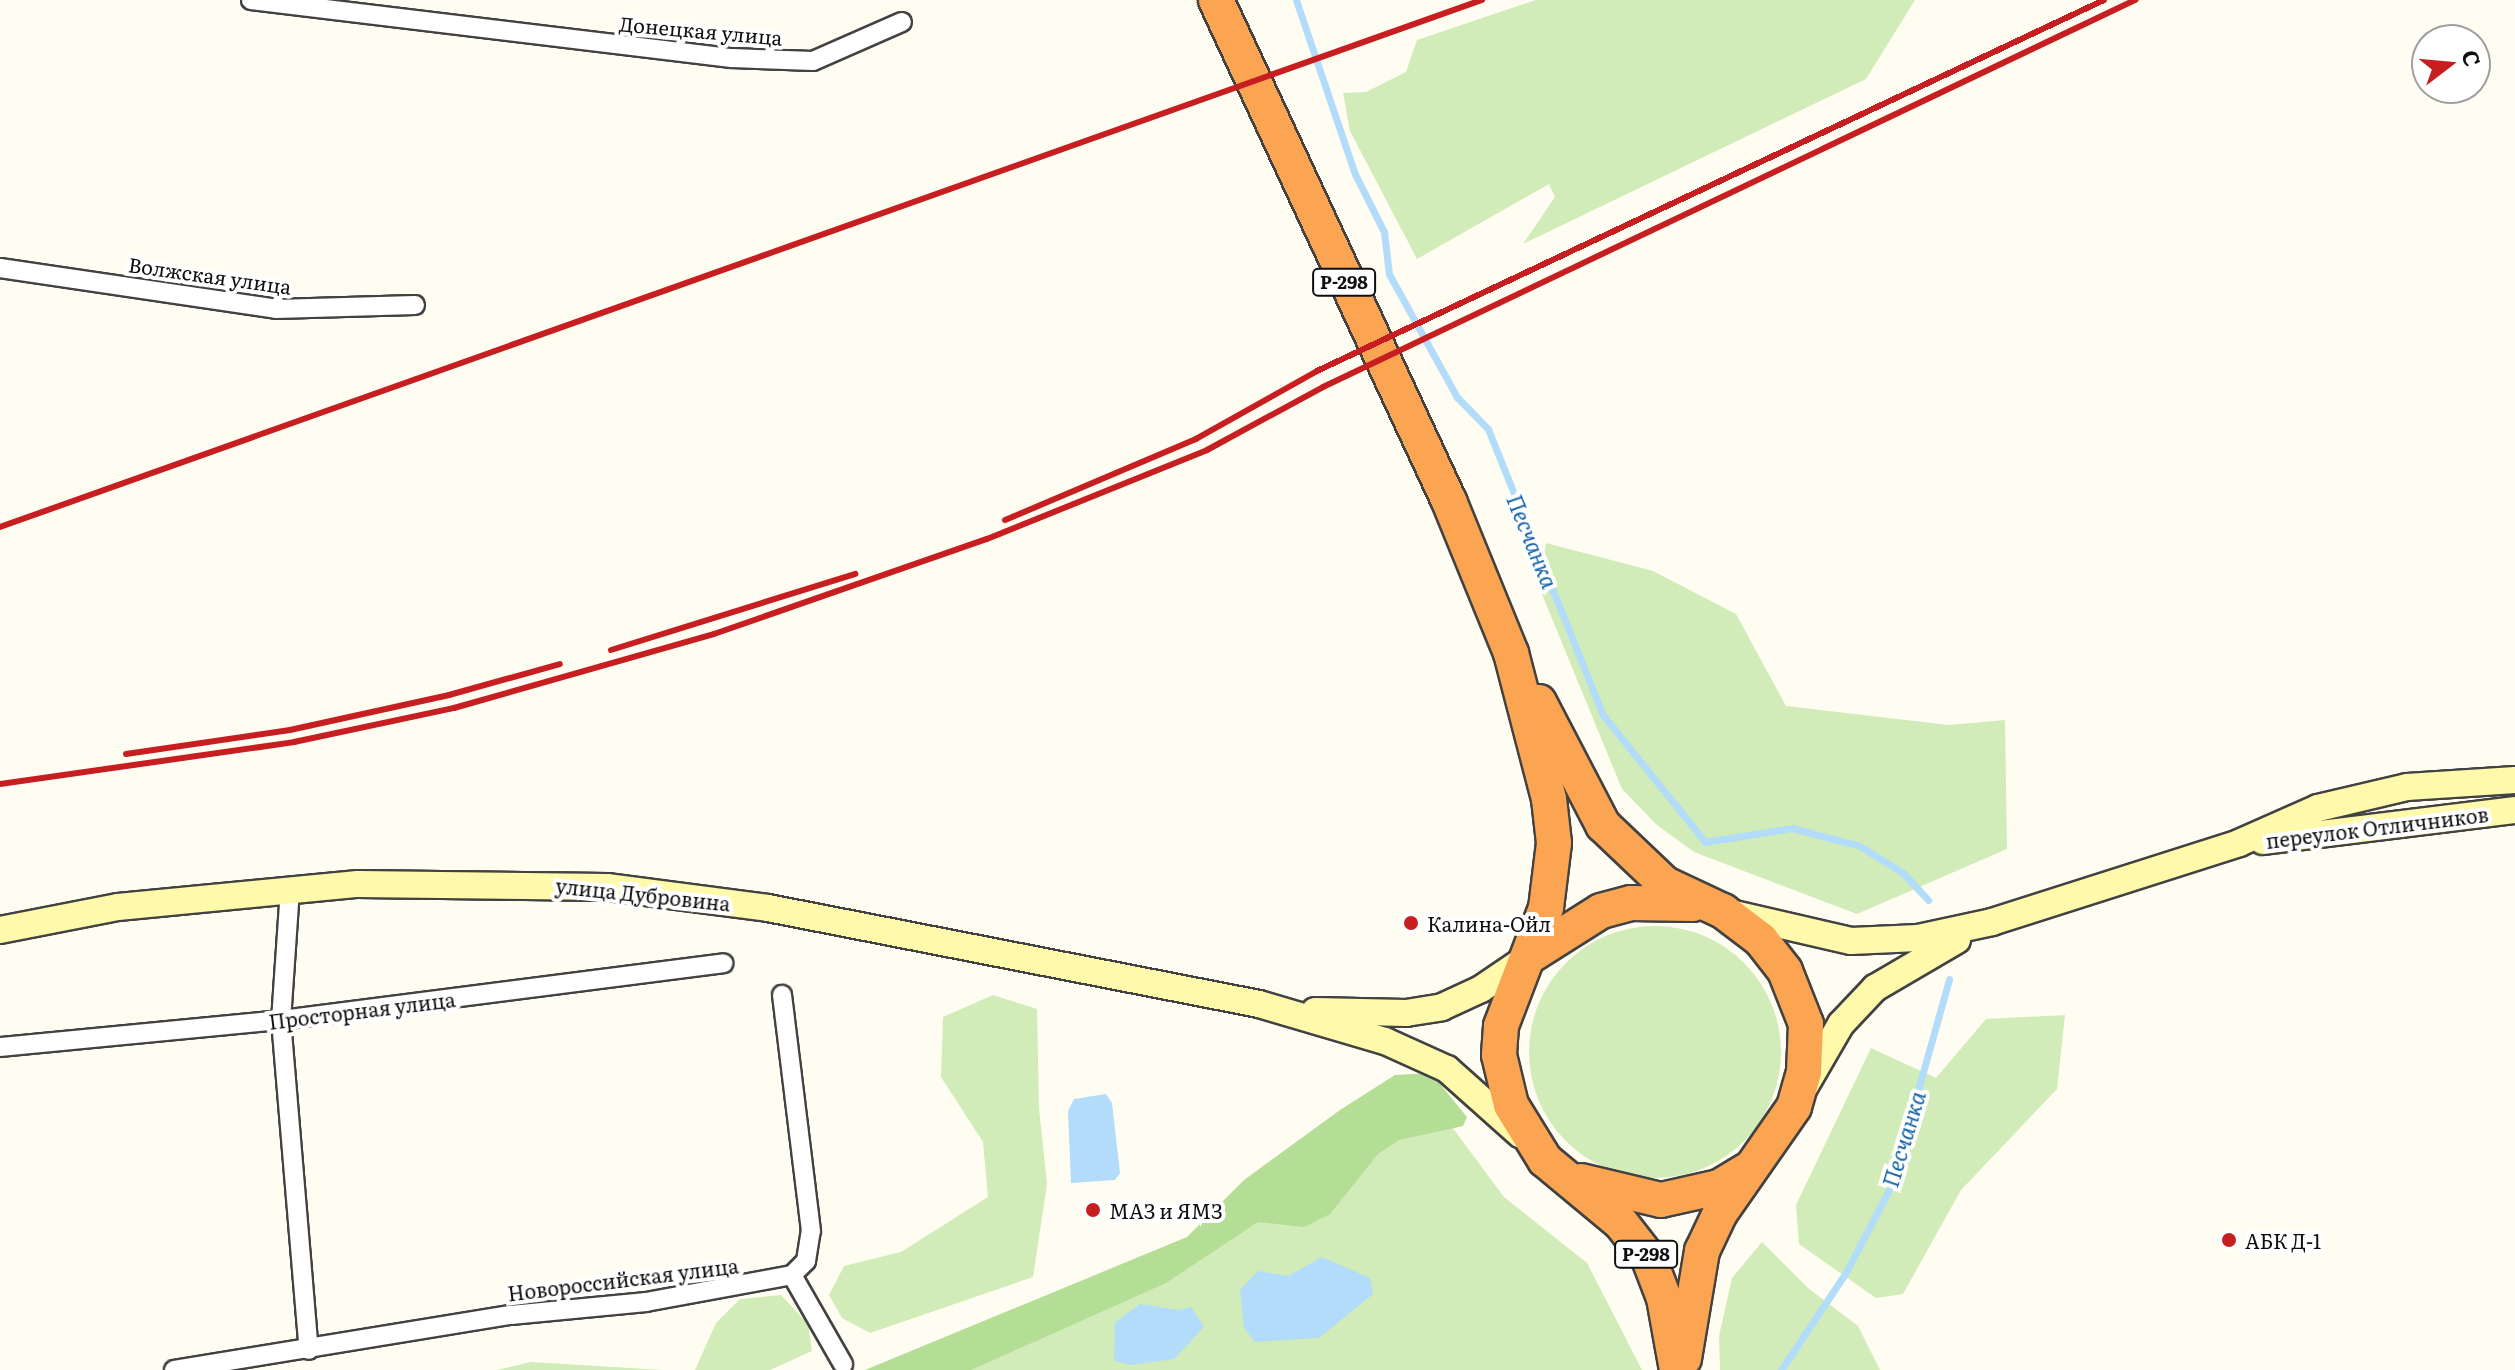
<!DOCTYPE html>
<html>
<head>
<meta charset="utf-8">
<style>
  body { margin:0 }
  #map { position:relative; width:2515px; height:1370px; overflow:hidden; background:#fffdf1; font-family:Literata,serif }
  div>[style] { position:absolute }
  .green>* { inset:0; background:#d1ecb8 }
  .round { border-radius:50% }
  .forest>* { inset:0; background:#b4de96 }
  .water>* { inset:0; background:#b2dcf9 }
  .stream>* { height:7px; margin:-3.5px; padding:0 3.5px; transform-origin:3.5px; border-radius:3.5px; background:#b2dcf9 }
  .roads { filter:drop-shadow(2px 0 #424242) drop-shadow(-2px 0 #424242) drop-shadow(0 2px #424242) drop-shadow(0 -2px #424242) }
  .street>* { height:18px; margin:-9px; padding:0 9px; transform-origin:9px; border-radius:9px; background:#fff }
  .secondary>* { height:26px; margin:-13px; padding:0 13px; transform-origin:13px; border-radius:13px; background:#fff9ac }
  .highway>* { height:34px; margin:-17px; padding:0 17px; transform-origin:17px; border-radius:17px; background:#fba553 }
  .rail>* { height:6px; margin:-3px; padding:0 3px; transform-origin:3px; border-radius:3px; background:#c71f21 }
  .dots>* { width:22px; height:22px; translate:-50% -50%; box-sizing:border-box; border:4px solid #fff; border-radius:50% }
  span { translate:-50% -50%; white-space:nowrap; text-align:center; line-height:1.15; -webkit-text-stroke:8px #fff; paint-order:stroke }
  .shield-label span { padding:2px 6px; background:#fff; border:2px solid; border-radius:6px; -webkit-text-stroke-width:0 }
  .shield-label { font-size:18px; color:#0f0f0f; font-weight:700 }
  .street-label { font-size:20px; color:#0f0f0f }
  .poi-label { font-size:20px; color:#0f0f0f }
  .left { translate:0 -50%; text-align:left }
  .water-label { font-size:22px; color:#1161a8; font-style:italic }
  .north { position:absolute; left:2411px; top:24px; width:80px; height:80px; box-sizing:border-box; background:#fff; border:2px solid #9f9f9f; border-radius:50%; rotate:74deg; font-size:22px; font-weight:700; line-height:32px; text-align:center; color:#0f0f0f }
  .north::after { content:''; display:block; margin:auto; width:28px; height:36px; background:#c71f21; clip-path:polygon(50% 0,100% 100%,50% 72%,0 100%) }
</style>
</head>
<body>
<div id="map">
  <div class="green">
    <div style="clip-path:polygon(1536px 0,1915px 0,1866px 79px,1523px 244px,1555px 197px,1549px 184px,1417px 259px,1350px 131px,1343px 93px,1366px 92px,1406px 72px,1417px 40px)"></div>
    <div style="clip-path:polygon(1546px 543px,1653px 571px,1736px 614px,1786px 706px,1949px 725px,2005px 720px,2007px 849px,1857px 914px,1694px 852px,1657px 825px,1622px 789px,1539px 587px)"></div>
    <div class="round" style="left:1529px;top:926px;width:252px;height:252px"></div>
    <div style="clip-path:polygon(993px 995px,1037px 1009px,1039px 1108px,1047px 1184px,1033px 1277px,870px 1333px,842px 1318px,829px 1295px,844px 1266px,901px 1252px,988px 1197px,983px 1142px,941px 1077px,943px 1017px)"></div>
    <div style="clip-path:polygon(2065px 1015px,2057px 1089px,1961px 1190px,1903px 1294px,1876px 1298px,1799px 1244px,1796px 1205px,1871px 1048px,1936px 1078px,1986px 1019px)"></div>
    <div style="clip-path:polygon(1429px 1096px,1504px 1197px,1587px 1263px,1642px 1370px,885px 1370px,1230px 1221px)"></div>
    <div style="clip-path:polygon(1762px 1242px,1808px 1288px,1858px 1326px,1880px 1370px,1720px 1370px,1719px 1336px,1732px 1278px)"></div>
    <div style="clip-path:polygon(781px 1295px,808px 1324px,812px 1351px,770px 1370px,695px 1370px,716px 1323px,740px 1299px)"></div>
    <div style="clip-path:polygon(531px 1362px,663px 1370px,497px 1370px)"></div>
  </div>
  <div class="forest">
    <div style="clip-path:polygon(1431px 1073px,1467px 1117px,1463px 1126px,1399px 1140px,1378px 1154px,1330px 1214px,1304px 1227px,1258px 1222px,1166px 1283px,971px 1370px,865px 1370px,1187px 1237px,1244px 1180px,1340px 1110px,1395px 1075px)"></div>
  </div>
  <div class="water">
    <div style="clip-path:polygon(1106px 1094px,1112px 1103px,1120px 1173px,1115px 1180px,1071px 1183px,1068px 1111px,1074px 1099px)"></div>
    <div style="clip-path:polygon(1322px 1257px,1370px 1278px,1373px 1294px,1319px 1338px,1255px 1342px,1244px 1328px,1240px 1290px,1258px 1271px,1288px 1276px)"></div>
    <div style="clip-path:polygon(1140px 1304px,1179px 1310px,1191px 1307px,1204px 1327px,1174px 1359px,1131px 1365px,1114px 1361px,1115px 1322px)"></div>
  </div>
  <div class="stream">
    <div style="left:1296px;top:0;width:184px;rotate:71.3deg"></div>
    <div style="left:1355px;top:174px;width:65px;rotate:63.4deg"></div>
    <div style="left:1384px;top:232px;width:42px;rotate:83.2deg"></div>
    <div style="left:1389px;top:274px;width:141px;rotate:61.1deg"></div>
    <div style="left:1457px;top:397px;width:45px;rotate:45.9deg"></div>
    <div style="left:1488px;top:429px;width:308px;rotate:68.1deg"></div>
    <div style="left:1603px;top:715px;width:163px;rotate:51.2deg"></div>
    <div style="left:1705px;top:842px;width:88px;rotate:-9.1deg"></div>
    <div style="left:1792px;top:828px;width:70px;rotate:14.8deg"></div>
    <div style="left:1860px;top:846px;width:51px;rotate:32.1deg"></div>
    <div style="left:1903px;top:873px;width:37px;rotate:47deg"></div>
    <div style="left:1781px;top:1370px;width:118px;rotate:-56.4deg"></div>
    <div style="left:1846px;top:1272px;width:97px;rotate:-62.4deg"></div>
    <div style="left:1891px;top:1186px;width:215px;rotate:-74.3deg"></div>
  </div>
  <div class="roads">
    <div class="street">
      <div style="left:251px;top:0;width:484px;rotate:6.9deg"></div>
      <div style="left:732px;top:58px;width:81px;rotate:2.1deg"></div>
      <div style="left:813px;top:61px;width:97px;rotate:-23.7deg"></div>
      <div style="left:0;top:268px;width:279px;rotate:8.4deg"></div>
      <div style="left:276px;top:309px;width:139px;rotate:-1.6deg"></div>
      <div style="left:290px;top:889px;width:131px;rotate:93.9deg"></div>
      <div style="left:281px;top:1020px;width:331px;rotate:85.2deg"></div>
      <div style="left:0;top:1047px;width:282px;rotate:-5.5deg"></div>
      <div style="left:281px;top:1020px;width:446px;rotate:-7.3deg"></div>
      <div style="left:792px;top:1275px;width:103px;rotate:60.2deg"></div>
      <div style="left:174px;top:1370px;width:341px;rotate:-9.3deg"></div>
      <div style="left:511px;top:1315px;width:136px;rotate:-5.5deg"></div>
      <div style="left:646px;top:1302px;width:148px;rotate:-10.5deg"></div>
      <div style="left:792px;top:1275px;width:20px;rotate:-45deg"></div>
      <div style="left:806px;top:1261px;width:30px;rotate:-81deg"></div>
      <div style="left:811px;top:1231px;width:238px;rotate:-97deg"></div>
    </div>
    <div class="secondary">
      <div style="left:2263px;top:841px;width:254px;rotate:-7deg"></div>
      <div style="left:1734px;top:914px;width:120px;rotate:13deg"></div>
      <div style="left:1851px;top:941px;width:67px;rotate:-2.6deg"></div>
      <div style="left:1918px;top:938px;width:76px;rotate:-12.2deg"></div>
      <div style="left:1992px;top:922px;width:259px;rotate:-17.7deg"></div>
      <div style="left:2239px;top:843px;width:86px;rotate:-23.9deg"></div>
      <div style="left:2318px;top:808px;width:91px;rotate:-13.3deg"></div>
      <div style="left:2407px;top:787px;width:108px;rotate:-3.7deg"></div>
      <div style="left:0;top:930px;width:120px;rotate:-11deg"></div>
      <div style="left:118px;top:907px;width:241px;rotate:-5.5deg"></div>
      <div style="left:358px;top:884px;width:249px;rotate:0.7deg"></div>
      <div style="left:607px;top:887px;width:162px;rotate:7.4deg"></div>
      <div style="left:768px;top:908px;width:500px;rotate:11.06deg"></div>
      <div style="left:1259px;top:1004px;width:131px;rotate:16.4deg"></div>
      <div style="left:1385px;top:1041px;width:68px;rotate:24.3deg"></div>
      <div style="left:1447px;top:1069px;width:98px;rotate:41.7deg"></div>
      <div style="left:1315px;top:1011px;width:91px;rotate:1.3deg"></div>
      <div style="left:1406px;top:1013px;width:36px;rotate:-9deg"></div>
      <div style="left:1442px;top:1007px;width:43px;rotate:-24.8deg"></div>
      <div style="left:1481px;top:989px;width:57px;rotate:-34.2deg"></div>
      <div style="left:1805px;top:1086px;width:72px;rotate:-59.9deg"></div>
      <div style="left:1841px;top:1024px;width:50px;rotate:-46.6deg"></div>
      <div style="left:1875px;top:988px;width:95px;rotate:-30.3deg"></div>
    </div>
    <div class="highway">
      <div style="left:1216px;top:0;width:553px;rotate:65.06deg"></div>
      <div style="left:1449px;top:501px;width:164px;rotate:67.8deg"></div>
      <div style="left:1511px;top:653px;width:151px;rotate:75.4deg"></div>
      <div style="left:1549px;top:799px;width:44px;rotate:83.5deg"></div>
      <div style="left:1554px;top:843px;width:65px;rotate:97deg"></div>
      <div style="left:1546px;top:908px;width:126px;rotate:110.9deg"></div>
      <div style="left:1501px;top:1026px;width:29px;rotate:94deg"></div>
      <div style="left:1499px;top:1055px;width:51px;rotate:76.5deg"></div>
      <div style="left:1511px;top:1105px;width:65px;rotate:58.3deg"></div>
      <div style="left:1545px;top:1160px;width:99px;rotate:39.7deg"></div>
      <div style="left:1621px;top:1223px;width:46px;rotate:52.1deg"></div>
      <div style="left:1649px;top:1259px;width:42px;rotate:69deg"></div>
      <div style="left:1664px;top:1298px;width:73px;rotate:79.8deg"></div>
      <div style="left:1539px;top:702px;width:139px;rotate:62.5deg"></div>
      <div style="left:1603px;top:825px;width:86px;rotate:43.6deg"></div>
      <div style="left:1665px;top:884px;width:64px;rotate:25deg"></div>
      <div style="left:1723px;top:911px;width:48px;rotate:37.3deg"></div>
      <div style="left:1761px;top:940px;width:39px;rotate:52deg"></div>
      <div style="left:1785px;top:971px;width:57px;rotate:68.4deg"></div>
      <div style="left:1806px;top:1024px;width:48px;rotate:92.4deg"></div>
      <div style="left:1804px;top:1072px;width:36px;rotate:106deg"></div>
      <div style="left:1794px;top:1107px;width:129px;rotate:124.9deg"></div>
      <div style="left:1720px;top:1213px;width:42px;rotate:115.3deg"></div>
      <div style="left:1702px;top:1251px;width:109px;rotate:99.5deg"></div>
      <div style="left:1528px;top:957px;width:86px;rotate:-32.2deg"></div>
      <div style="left:1601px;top:911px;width:31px;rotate:-15deg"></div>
      <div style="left:1631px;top:903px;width:62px;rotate:0.9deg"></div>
      <div style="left:1581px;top:1181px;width:82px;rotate:13.4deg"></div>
      <div style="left:1661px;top:1200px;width:59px;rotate:-12.6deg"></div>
      <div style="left:1719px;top:1187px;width:33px;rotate:-31deg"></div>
    </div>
  </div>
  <div class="rail">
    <div style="left:1005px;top:520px;width:207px;rotate:-23deg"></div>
    <div style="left:1196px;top:439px;width:139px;rotate:-29.3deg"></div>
    <div style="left:1317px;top:371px;width:870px;rotate:-25.24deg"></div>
    <div style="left:0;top:527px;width:1573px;rotate:-19.58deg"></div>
    <div style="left:611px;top:650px;width:256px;rotate:-17.3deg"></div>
    <div style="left:126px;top:754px;width:166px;rotate:-8.3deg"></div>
    <div style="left:290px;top:730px;width:163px;rotate:-12.4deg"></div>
    <div style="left:449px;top:695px;width:115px;rotate:-15.6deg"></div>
    <div style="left:0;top:784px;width:297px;rotate:-8.1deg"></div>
    <div style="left:294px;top:742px;width:164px;rotate:-12deg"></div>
    <div style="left:454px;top:708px;width:270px;rotate:-15.9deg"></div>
    <div style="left:714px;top:634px;width:289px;rotate:-19.2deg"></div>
    <div style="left:987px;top:539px;width:237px;rotate:-22deg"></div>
    <div style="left:1207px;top:450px;width:132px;rotate:-28.5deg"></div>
    <div style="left:1323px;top:387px;width:900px;rotate:-25.48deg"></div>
  </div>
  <div class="dots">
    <div style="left:1411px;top:923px;background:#c71f21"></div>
    <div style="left:1093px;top:1210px;background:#c71f21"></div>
    <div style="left:2229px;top:1240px;background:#c71f21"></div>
  </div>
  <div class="shield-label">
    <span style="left:1344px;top:282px">Р-298</span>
    <span style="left:1646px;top:1254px">Р-298</span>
  </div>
  <div class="street-label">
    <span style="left:701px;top:30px;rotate:5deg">Донецкая улица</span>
    <span style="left:210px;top:275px;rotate:8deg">Волжская улица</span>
    <span style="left:2377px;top:827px;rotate:-7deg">переулок Отличников</span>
    <span style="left:643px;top:894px;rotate:6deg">улица Дубровина</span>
    <span style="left:362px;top:1010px;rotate:-7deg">Просторная улица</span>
    <span style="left:623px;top:1279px;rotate:-7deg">Новороссийская улица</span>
  </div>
  <div class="poi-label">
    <span class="left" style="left:1427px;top:923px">Калина-Ойл</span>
    <span class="left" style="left:1109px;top:1210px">МАЗ и ЯМЗ</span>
    <span class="left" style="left:2245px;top:1240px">АБК Д-1</span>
  </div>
  <div class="water-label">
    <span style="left:1533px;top:541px;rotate:68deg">Песчанка</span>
    <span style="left:1903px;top:1139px;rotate:-73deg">Песчанка</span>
  </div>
  <div class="north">С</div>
</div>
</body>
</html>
